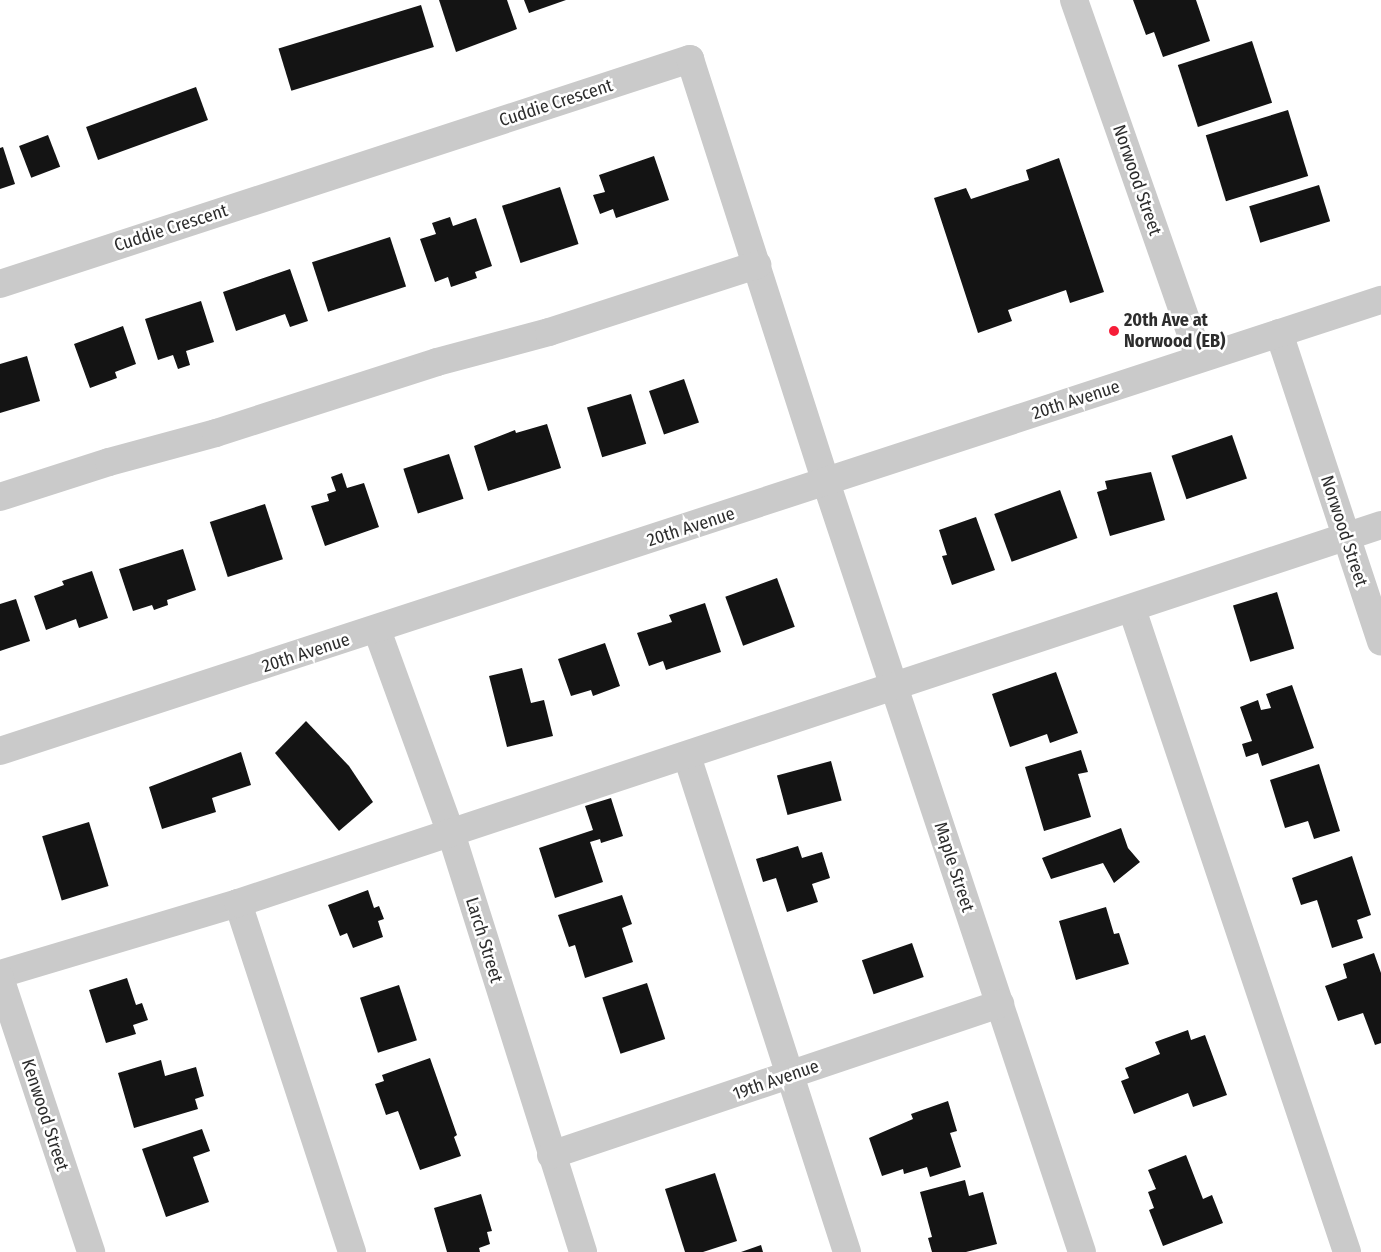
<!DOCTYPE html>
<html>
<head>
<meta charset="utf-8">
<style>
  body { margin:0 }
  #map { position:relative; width:1381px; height:1252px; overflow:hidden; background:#fff; font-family:"Fira Sans Condensed",sans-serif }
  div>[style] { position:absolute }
  .building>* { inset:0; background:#141414; transform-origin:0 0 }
  .minor>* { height:28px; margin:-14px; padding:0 14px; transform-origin:14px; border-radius:14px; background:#cacaca }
  .dots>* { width:14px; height:14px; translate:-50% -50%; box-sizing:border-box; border:2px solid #fff; border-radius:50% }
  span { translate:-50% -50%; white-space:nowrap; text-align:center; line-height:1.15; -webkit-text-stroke:5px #fff; paint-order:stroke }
  .street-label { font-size:18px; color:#2d2d2d }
  .poi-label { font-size:18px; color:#2d2d2d; font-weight:700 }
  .left { translate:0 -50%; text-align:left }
</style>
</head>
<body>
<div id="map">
  <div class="building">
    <div style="clip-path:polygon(439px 0,507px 0,517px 29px,456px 52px)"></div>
    <div style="clip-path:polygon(524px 0,566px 0,529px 13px)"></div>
    <div style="clip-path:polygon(1133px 0,1196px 0,1210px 41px,1163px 57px,1154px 32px,1146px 35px)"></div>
    <div style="left:421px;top:5px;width:44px;height:149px;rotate:73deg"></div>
    <div style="left:1252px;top:41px;width:65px;height:78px;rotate:72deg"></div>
    <div style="left:196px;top:87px;width:35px;height:117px;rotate:70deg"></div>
    <div style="left:1288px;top:110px;width:69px;height:86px;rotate:73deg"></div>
    <div style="left:48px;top:135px;width:34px;height:31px;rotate:69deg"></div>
    <div style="clip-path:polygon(3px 147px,15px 184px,0 189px,0 148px)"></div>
    <div style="clip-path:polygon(654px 156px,669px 200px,616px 218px,613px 209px,600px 214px,593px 195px,605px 192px,599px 175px)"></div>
    <div style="clip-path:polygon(1059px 158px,1104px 292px,1070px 303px,1066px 290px,1008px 310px,1012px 321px,978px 333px,934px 198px,966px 188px,971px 199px,1029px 180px,1026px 170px)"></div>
    <div style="left:1319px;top:185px;width:38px;height:73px;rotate:73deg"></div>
    <div style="left:560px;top:187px;width:60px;height:61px;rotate:72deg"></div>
    <div style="clip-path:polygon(450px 217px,453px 226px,476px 218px,492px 266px,475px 272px,477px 278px,451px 287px,448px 277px,435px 282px,420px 239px,436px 234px,432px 223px)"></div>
    <div style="left:390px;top:237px;width:52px;height:82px;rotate:72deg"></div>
    <div style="clip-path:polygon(290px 269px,308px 321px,290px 327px,285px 314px,236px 331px,223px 292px)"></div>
    <div style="clip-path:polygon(201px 301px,214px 342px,186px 351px,190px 365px,178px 369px,173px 355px,158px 360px,145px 319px)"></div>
    <div style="clip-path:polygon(123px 326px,136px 364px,115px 372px,117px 378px,90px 388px,74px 344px)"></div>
    <div style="clip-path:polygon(27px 356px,40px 401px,0 413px,0 364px)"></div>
    <div style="left:684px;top:379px;width:46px;height:37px;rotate:71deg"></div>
    <div style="left:631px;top:394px;width:52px;height:46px;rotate:73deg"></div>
    <div style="clip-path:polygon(547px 424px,561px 468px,488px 491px,474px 446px,515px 430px,516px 433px)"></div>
    <div style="left:1232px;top:435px;width:46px;height:64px;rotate:71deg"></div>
    <div style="left:449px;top:454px;width:47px;height:48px;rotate:72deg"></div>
    <div style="clip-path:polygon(1151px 472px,1165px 520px,1110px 536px,1097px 492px,1107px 489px,1105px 481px)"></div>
    <div style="clip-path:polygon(342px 473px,347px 488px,364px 483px,379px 527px,325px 546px,311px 506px,329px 501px,327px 494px,336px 491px,331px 477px)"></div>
    <div style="left:1060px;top:490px;width:51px;height:70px;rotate:70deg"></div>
    <div style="left:265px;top:504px;width:58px;height:58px;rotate:72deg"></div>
    <div style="clip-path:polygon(976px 517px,995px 570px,952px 585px,942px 556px,947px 555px,939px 530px)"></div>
    <div style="clip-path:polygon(183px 549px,196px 590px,167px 600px,168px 605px,154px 610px,152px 605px,133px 611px,119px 569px)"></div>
    <div style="clip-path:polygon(92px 571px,108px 618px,79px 628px,76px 619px,46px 630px,34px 596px,64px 585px,62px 581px)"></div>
    <div style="left:777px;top:578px;width:52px;height:55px;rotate:70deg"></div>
    <div style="left:1277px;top:592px;width:59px;height:46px;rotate:73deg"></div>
    <div style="clip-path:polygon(16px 599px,30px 641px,0 651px,0 604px)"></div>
    <div style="clip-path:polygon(705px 603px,721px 652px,666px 670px,663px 661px,649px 666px,637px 633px,672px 622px,669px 615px)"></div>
    <div style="clip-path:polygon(605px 643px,620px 686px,593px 696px,591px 690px,571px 696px,558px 659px)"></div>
    <div style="clip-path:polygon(522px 668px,531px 703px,544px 700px,553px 736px,507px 747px,489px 676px)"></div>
    <div style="clip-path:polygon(1056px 672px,1078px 733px,1050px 743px,1047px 734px,1010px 747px,992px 694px)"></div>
    <div style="clip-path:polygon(1292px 685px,1314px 748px,1262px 766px,1258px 753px,1246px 757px,1242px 744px,1252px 741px,1240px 707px,1258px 700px,1261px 710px,1271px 708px,1266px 694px)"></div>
    <div style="clip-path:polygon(306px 721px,349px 766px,373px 802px,339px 831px,275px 753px)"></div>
    <div style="clip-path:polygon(1081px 750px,1088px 772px,1078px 774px,1091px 817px,1044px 831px,1025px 767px)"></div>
    <div style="clip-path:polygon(241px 752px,251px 785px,212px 798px,216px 812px,162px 829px,149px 787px)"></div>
    <div style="left:831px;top:761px;width:41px;height:56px;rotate:75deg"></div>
    <div style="clip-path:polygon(1319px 764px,1340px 831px,1314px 839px,1308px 821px,1285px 828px,1270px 780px)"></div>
    <div style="clip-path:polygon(611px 798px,623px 836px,601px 843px,600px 839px,590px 842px,603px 882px,555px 898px,539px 848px,593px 830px,585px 806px)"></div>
    <div style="left:89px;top:822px;width:67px;height:49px;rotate:73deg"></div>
    <div style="clip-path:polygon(1121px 828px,1128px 848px,1140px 862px,1114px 883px,1103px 863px,1051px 879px,1042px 858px)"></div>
    <div style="clip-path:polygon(798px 846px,802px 858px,822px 852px,830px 878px,812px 884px,818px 902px,787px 912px,776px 878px,763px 882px,756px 859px)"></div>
    <div style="clip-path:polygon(1352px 856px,1371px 915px,1357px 920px,1363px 938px,1332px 948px,1317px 900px,1301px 905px,1292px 878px)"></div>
    <div style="clip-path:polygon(368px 890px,374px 908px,379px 906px,384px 919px,378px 921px,383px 937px,353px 948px,347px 933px,340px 936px,328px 905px)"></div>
    <div style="clip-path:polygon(622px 895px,632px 924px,622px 928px,633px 962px,585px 978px,575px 945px,569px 947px,558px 915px)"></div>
    <div style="clip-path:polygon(1106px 907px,1114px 934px,1119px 933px,1129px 964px,1076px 980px,1059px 921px)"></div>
    <div style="left:912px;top:943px;width:36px;height:53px;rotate:71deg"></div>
    <div style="clip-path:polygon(1374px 953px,1381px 973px,1381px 1043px,1375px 1045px,1363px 1013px,1338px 1021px,1325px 986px,1347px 978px,1343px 964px)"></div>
    <div style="clip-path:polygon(127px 978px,136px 1005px,142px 1003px,148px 1020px,133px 1025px,136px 1034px,106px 1043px,89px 990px)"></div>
    <div style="left:647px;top:983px;width:59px;height:47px;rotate:72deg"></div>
    <div style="left:399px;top:985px;width:58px;height:41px;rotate:72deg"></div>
    <div style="clip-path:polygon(1188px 1030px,1191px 1040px,1205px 1035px,1227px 1095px,1193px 1107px,1188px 1093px,1134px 1114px,1121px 1081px,1129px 1078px,1125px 1068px,1160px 1054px,1155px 1042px)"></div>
    <div style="clip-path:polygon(430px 1058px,457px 1135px,454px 1137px,461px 1156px,420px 1170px,398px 1111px,386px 1115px,375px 1084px,384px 1081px,382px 1075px)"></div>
    <div style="clip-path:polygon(161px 1060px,165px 1076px,196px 1067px,204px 1096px,195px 1099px,198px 1109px,134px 1128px,118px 1073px)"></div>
    <div style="clip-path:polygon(948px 1101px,957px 1131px,950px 1133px,961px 1167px,930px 1177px,927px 1167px,904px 1174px,903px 1169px,882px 1176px,869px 1138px,913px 1119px,911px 1114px)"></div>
    <div style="clip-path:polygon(202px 1129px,210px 1151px,193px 1157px,209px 1202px,166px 1217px,142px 1149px)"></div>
    <div style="clip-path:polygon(1186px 1155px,1203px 1199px,1212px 1195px,1223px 1223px,1163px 1246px,1149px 1210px,1154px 1208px,1148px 1192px,1156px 1189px,1148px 1170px)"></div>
    <div style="clip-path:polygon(715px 1173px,737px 1241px,703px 1252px,685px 1252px,665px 1189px)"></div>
    <div style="clip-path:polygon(965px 1180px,969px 1196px,983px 1192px,997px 1244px,966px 1252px,932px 1252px,928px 1238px,932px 1237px,920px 1192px)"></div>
    <div style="clip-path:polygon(481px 1194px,492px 1231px,487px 1232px,490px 1244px,479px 1248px,480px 1252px,447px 1252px,434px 1208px)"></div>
    <div style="clip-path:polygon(761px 1245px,763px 1252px,741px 1252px)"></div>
  </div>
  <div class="minor">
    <div style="left:1074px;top:0;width:380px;rotate:70.7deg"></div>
    <div style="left:0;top:284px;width:726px;rotate:-18.06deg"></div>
    <div style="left:690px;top:59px;width:444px;rotate:72.2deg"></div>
    <div style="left:826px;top:482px;width:811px;rotate:71.61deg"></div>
    <div style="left:1279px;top:333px;width:325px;rotate:71.7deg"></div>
    <div style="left:0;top:497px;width:114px;rotate:-17.8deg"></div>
    <div style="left:109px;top:462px;width:111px;rotate:-15.2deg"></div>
    <div style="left:216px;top:433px;width:232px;rotate:-17.8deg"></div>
    <div style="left:437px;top:362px;width:116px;rotate:-15deg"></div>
    <div style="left:549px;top:332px;width:219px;rotate:-17.9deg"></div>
    <div style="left:1132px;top:609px;width:678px;rotate:71.51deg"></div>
    <div style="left:377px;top:630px;width:216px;rotate:70deg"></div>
    <div style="left:451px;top:833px;width:439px;rotate:72.5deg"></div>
    <div style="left:0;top:751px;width:1453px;rotate:-18.09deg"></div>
    <div style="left:687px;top:756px;width:521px;rotate:72.12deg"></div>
    <div style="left:238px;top:903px;width:367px;rotate:71.9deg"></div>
    <div style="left:0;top:974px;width:248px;rotate:-16.6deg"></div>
    <div style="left:238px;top:903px;width:1204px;rotate:-18.3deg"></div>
    <div style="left:0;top:978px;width:289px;rotate:71.6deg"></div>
    <div style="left:551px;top:1155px;width:474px;rotate:-18.6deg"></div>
  </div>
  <div class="dots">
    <div style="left:1114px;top:331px;background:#f61d38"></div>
  </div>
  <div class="street-label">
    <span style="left:556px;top:103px;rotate:-18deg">Cuddie Crescent</span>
    <span style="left:1137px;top:180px;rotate:71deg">Norwood Street</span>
    <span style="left:171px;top:228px;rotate:-18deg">Cuddie Crescent</span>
    <span style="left:1076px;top:400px;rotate:-18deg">20th Avenue</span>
    <span style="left:691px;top:527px;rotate:-18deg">20th Avenue</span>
    <span style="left:1344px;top:531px;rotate:72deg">Norwood Street</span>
    <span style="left:306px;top:653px;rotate:-18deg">20th Avenue</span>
    <span style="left:954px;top:867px;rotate:72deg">Maple Street</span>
    <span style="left:484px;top:940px;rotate:73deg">Larch Street</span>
    <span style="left:776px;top:1080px;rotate:-19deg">19th Avenue</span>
    <span style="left:45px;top:1115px;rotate:72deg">Kenwood Street</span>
  </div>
  <div class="poi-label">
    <span class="left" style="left:1124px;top:331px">20th Ave at<br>Norwood (EB)</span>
  </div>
</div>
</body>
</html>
